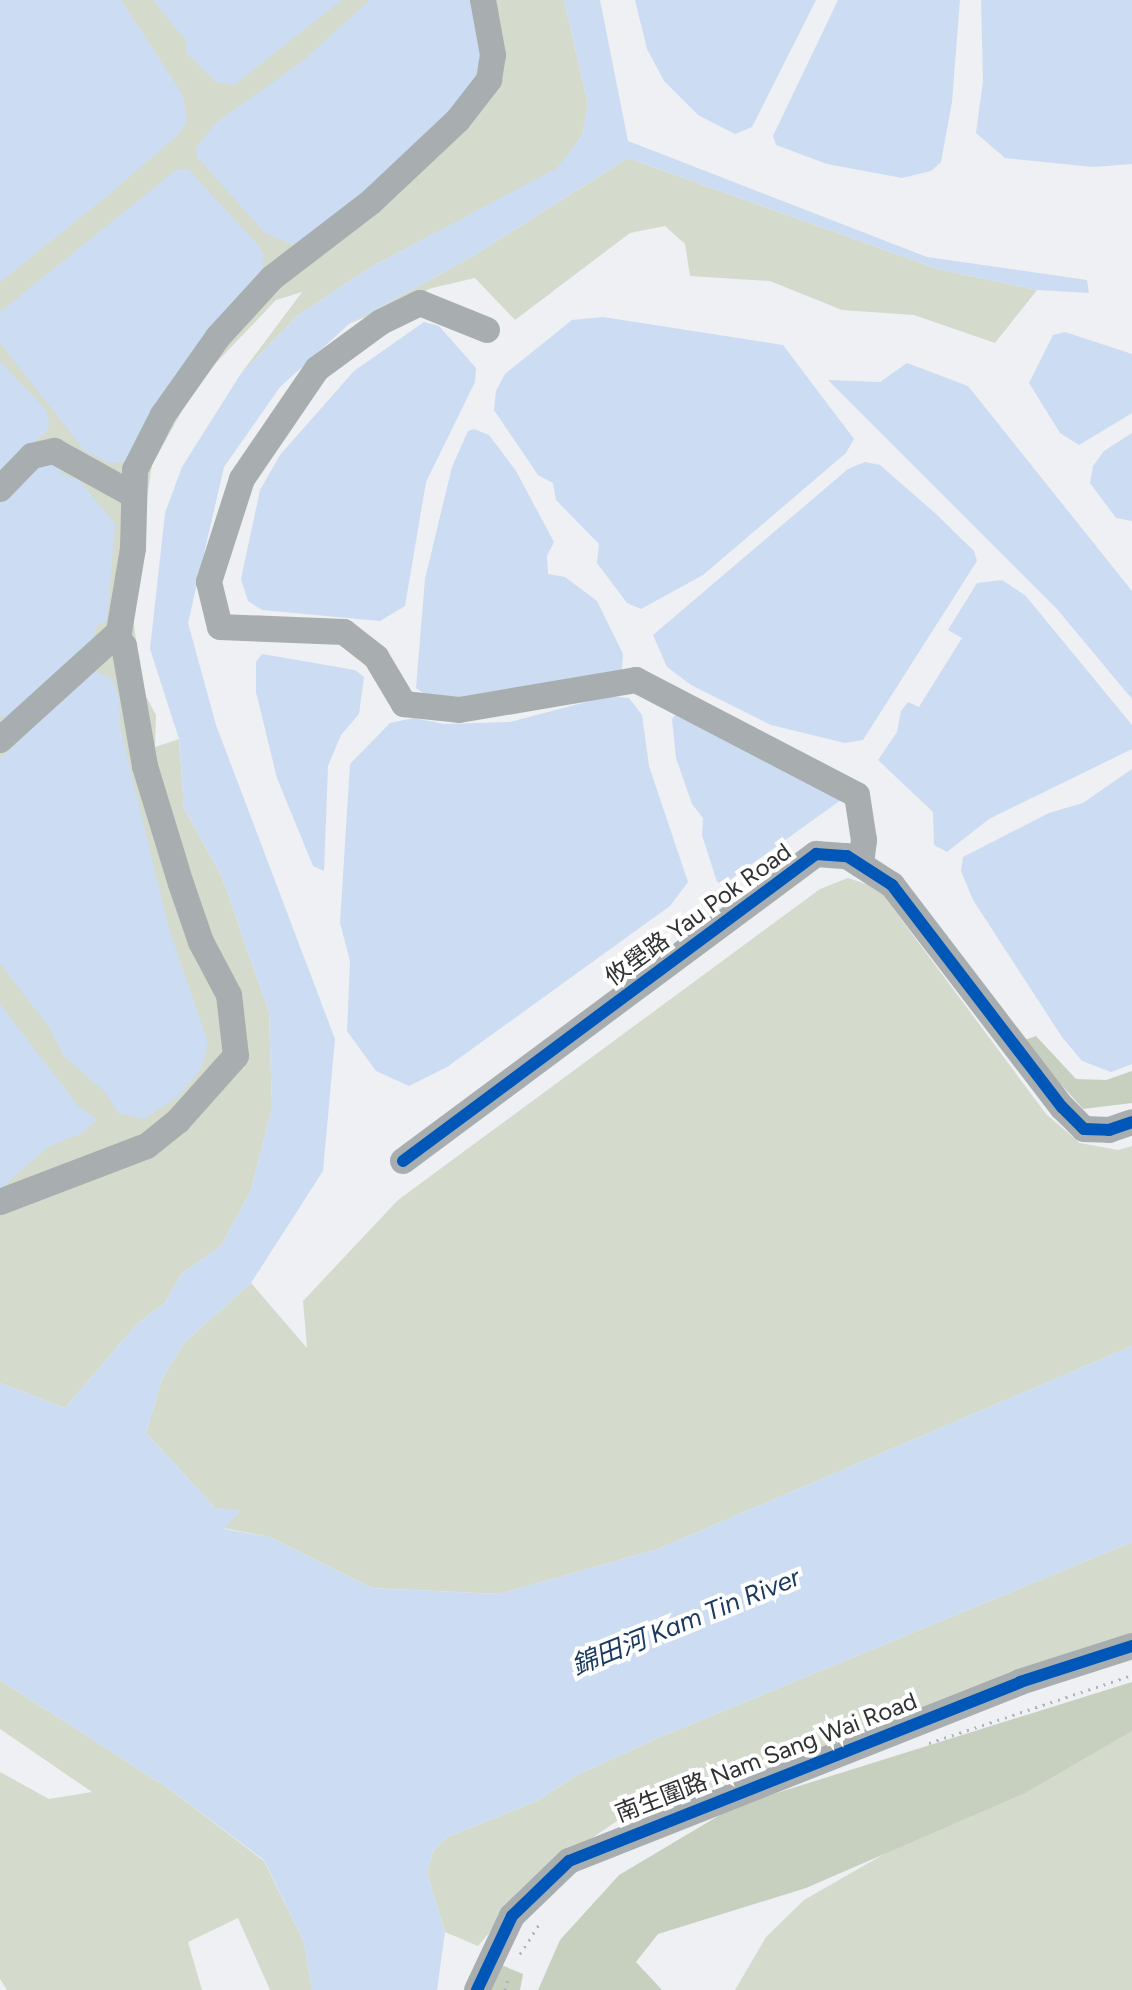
<!DOCTYPE html>
<html>
<head>
<meta charset="utf-8">
<style>
  body { margin:0 }
  #map { position:relative; width:1132px; height:1990px; overflow:hidden; background:#eef0f3; font-family:Figtree,"Noto Sans TC",sans-serif }
  div>[style] { position:absolute }
  .green>* { inset:0; background:#d4dbcd }
  .forest>* { inset:0; background:#c7d0bf }
  .water>* { inset:0; background:#ccdcf2 }
  .path>* { height:3px; margin-top:-1.5px; transform-origin:0; background:repeating-linear-gradient(90deg,#b1b4b6 0 2px,transparent 0 8px) }
  .minor>* { height:26px; margin:-13px; padding:0 13px; transform-origin:13px; border-radius:13px; background:#a8aeaf }
  .cycleway>* { height:12px; margin:-6px; padding:0 6px; transform-origin:6px; border-radius:6px; background:#0057b8 }
  span { translate:-50% -50%; white-space:nowrap; text-align:center; line-height:1.15; -webkit-text-stroke:8px #fff; paint-order:stroke }
  .street-label { font-size:24px; color:#313234 }
  .water-label { font-size:26px; color:#1b3a60; font-style:italic }
</style>
</head>
<body>
<div id="map">
  <div class="green">
    <div style="clip-path:polygon(0 0,564px 0,588px 104px,582px 136px,557px 169px,369px 268px,297px 316px,240px 375px,302px 292px,276px 300px,198px 382px,152px 465px,131px 600px,142px 689px,156px 715px,155px 747px,179px 739px,184px 808px,222px 877px,269px 1012px,272px 1107px,251px 1190px,221px 1246px,181px 1274px,165px 1303px,138px 1323px,65px 1408px,0 1383px)"></div>
    <div style="clip-path:polygon(628px 158px,938px 269px,1037px 290px,995px 343px,914px 315px,842px 310px,770px 281px,690px 276px,685px 244px,665px 226px,630px 233px,515px 320px,475px 278px,432px 288px,349px 324px,473px 256px)"></div>
    <div style="clip-path:polygon(848px 878px,878px 888px,1046px 1114px,1080px 1143px,1118px 1150px,1132px 1146px,1132px 1346px,658px 1549px,499px 1594px,372px 1588px,270px 1537px,223px 1528px,240px 1511px,215px 1508px,146px 1433px,162px 1379px,184px 1343px,251px 1283px,307px 1348px,303px 1301px,398px 1200px,820px 889px)"></div>
    <div style="clip-path:polygon(1132px 1542px,1132px 1639px,617px 1821px,539px 1874px,478px 1946px,445px 1932px,427px 1873px,433px 1851px,447px 1837px,537px 1801px,575px 1776px,658px 1738px)"></div>
    <div style="clip-path:polygon(0 1680px,168px 1788px,264px 1861px,304px 1942px,312px 1990px,270px 1990px,238px 1918px,188px 1942px,202px 1990px,7px 1990px,0 1979px,0 1772px,49px 1799px,92px 1792px,0 1729px)"></div>
    <div style="clip-path:polygon(1132px 1712px,1132px 1990px,735px 1990px,766px 1937px,804px 1900px)"></div>
  </div>
  <div class="forest">
    <div style="clip-path:polygon(1036px 1036px,1076px 1079px,1106px 1080px,1132px 1071px,1132px 1103px,1083px 1109px,1022px 1041px)"></div>
    <div style="clip-path:polygon(1132px 1682px,1132px 1731px,1025px 1793px,806px 1888px,658px 1934px,636px 1962px,662px 1990px,538px 1990px,560px 1940px,619px 1875px,735px 1806px)"></div>
    <div style="clip-path:polygon(497px 1963px,523px 1974px,520px 1990px,489px 1990px)"></div>
  </div>
  <div class="water">
    <div style="clip-path:polygon(0 0,121px 0,183px 95px,187px 120px,180px 133px,106px 197px,0 282px)"></div>
    <div style="clip-path:polygon(153px 0,342px 0,234px 85px,216px 82px,186px 52px,187px 42px)"></div>
    <div style="clip-path:polygon(370px 0,475px 0,482px 51px,478px 79px,463px 107px,346px 207px,293px 245px,265px 233px,197px 157px,196px 147px,217px 122px,300px 63px)"></div>
    <div style="clip-path:polygon(564px 0,600px 0,628px 141px,927px 257px,1087px 280px,1089px 293px,1037px 290px,938px 269px,628px 158px,473px 256px,349px 324px,280px 387px,224px 467px,188px 623px,216px 725px,335px 1039px,323px 1171px,251px 1283px,184px 1343px,162px 1379px,146px 1433px,215px 1508px,241px 1510px,224px 1529px,270px 1537px,372px 1588px,499px 1594px,658px 1549px,1132px 1346px,1132px 1542px,658px 1738px,575px 1776px,537px 1801px,447px 1837px,433px 1851px,427px 1873px,445px 1932px,437px 1990px,312px 1990px,304px 1942px,264px 1860px,168px 1788px,0 1680px,0 1383px,65px 1408px,138px 1323px,165px 1303px,181px 1274px,221px 1246px,251px 1190px,272px 1107px,269px 1012px,222px 877px,184px 808px,179px 739px,150px 649px,165px 513px,182px 467px,240px 375px,297px 316px,369px 268px,557px 168px,582px 136px,588px 104px)"></div>
    <div style="clip-path:polygon(635px 0,816px 0,752px 127px,735px 134px,698px 115px,664px 81px,647px 49px)"></div>
    <div style="clip-path:polygon(838px 0,960px 0,952px 102px,941px 162px,931px 171px,902px 178px,827px 164px,776px 145px,773px 136px)"></div>
    <div style="clip-path:polygon(981px 0,1132px 0,1132px 164px,1093px 167px,1005px 158px,976px 133px,983px 81px)"></div>
    <div style="clip-path:polygon(188px 169px,259px 246px,264px 256px,261px 273px,127px 462px,109px 463px,85px 451px,0 343px,0 312px,176px 170px)"></div>
    <div style="clip-path:polygon(603px 317px,783px 345px,854px 439px,846px 453px,703px 575px,641px 609px,627px 603px,597px 563px,599px 544px,556px 500px,553px 483px,538px 475px,494px 410px,496px 391px,505px 374px,572px 320px)"></div>
    <div style="clip-path:polygon(424px 322px,439px 326px,476px 368px,475px 382px,426px 482px,405px 606px,380px 621px,262px 610px,248px 601px,241px 579px,260px 490px,280px 455px,354px 371px)"></div>
    <div style="clip-path:polygon(1065px 332px,1132px 354px,1132px 413px,1079px 445px,1060px 433px,1029px 383px,1053px 335px)"></div>
    <div style="clip-path:polygon(0 361px,45px 409px,49px 420px,48px 430px,0 473px)"></div>
    <div style="clip-path:polygon(907px 363px,968px 386px,1132px 591px,1132px 699px,1057px 609px,828px 380px,880px 382px)"></div>
    <div style="clip-path:polygon(474px 429px,489px 435px,516px 471px,554px 542px,547px 556px,548px 574px,565px 577px,597px 601px,623px 654px,622px 670px,435px 701px,416px 688px,425px 579px,452px 467px,468px 431px)"></div>
    <div style="clip-path:polygon(1132px 433px,1132px 521px,1116px 518px,1090px 483px,1093px 466px,1104px 451px)"></div>
    <div style="clip-path:polygon(55px 455px,61px 474px,80px 481px,115px 524px,107px 620px,97px 626px,91px 644px,15px 720px,0 716px,0 500px)"></div>
    <div style="clip-path:polygon(865px 462px,880px 465px,936px 514px,974px 551px,977px 561px,863px 740px,845px 743px,771px 725px,691px 685px,667px 667px,653px 635px,848px 469px)"></div>
    <div style="clip-path:polygon(1002px 580px,1025px 595px,1132px 725px,1132px 749px,989px 819px,947px 852px,934px 845px,933px 812px,878px 760px,897px 732px,901px 711px,908px 702px,919px 707px,962px 638px,948px 630px,977px 583px)"></div>
    <div style="clip-path:polygon(262px 654px,355px 670px,364px 677px,359px 714px,341px 735px,328px 766px,324px 871px,313px 866px,277px 778px,256px 692px,256px 662px)"></div>
    <div style="clip-path:polygon(93px 670px,112px 679px,119px 699px,120px 727px,169px 929px,208px 1043px,201px 1069px,178px 1097px,144px 1119px,118px 1113px,105px 1092px,63px 1055px,49px 1027px,0 963px,0 759px)"></div>
    <div style="clip-path:polygon(609px 696px,629px 698px,642px 715px,649px 766px,688px 882px,670px 906px,447px 1067px,409px 1086px,376px 1071px,347px 1031px,350px 961px,340px 923px,350px 764px,390px 723px,414px 718px,444px 724px,510px 722px)"></div>
    <div style="clip-path:polygon(681px 709px,845px 797px,724px 884px,717px 882px,702px 835px,703px 818px,692px 804px,676px 758px,672px 719px)"></div>
    <div style="clip-path:polygon(1132px 769px,1132px 1064px,1111px 1072px,1082px 1061px,1062px 1037px,973px 900px,961px 871px,963px 857px,1049px 813px,1083px 803px)"></div>
    <div style="clip-path:polygon(0 1004px,79px 1107px,97px 1119px,82px 1133px,48px 1147px,0 1189px)"></div>
  </div>
  <div class="path">
    <div style="left:929px;top:1743px;width:214px;rotate:-18.5deg"></div>
    <div style="left:520px;top:1954px;width:40px;rotate:-57.1deg"></div>
    <div style="left:505px;top:1990px;width:12px;rotate:-76deg"></div>
  </div>
  <div class="minor">
    <div style="left:487px;top:330px;width:72px;rotate:-158.1deg"></div>
    <div style="left:420px;top:303px;width:43px;rotate:154deg"></div>
    <div style="left:381px;top:322px;width:79px;rotate:143.7deg"></div>
    <div style="left:317px;top:369px;width:133px;rotate:124.3deg"></div>
    <div style="left:242px;top:479px;width:108px;rotate:107.8deg"></div>
    <div style="left:209px;top:582px;width:46px;rotate:76.3deg"></div>
    <div style="left:220px;top:627px;width:124px;rotate:2.3deg"></div>
    <div style="left:344px;top:632px;width:41px;rotate:38deg"></div>
    <div style="left:376px;top:657px;width:55px;rotate:59.2deg"></div>
    <div style="left:404px;top:704px;width:55px;rotate:6.2deg"></div>
    <div style="left:459px;top:710px;width:180px;rotate:-9.6deg"></div>
    <div style="left:636px;top:680px;width:249px;rotate:27.5deg"></div>
    <div style="left:857px;top:795px;width:46px;rotate:81.2deg"></div>
    <div style="left:864px;top:840px;width:25px;rotate:97deg"></div>
    <div style="left:0;top:489px;width:46px;rotate:-45.9deg"></div>
    <div style="left:32px;top:456px;width:23px;rotate:-13deg"></div>
    <div style="left:54px;top:451px;width:89px;rotate:28.9deg"></div>
    <div style="left:0;top:740px;width:161px;rotate:-42.2deg"></div>
    <div style="left:119px;top:632px;width:85px;rotate:-80.5deg"></div>
    <div style="left:133px;top:548px;width:78px;rotate:-88.5deg"></div>
    <div style="left:135px;top:470px;width:62px;rotate:-63deg"></div>
    <div style="left:163px;top:415px;width:95px;rotate:-54.8deg"></div>
    <div style="left:218px;top:337px;width:80px;rotate:-47.5deg"></div>
    <div style="left:272px;top:278px;width:125px;rotate:-37.5deg"></div>
    <div style="left:371px;top:202px;width:120px;rotate:-43.3deg"></div>
    <div style="left:458px;top:120px;width:51px;rotate:-52.2deg"></div>
    <div style="left:489px;top:80px;width:25px;rotate:-81deg"></div>
    <div style="left:493px;top:55px;width:56px;rotate:-100.3deg"></div>
    <div style="left:403px;top:1161px;width:515px;rotate:-36.62deg"></div>
    <div style="left:816px;top:854px;width:31px;rotate:4deg"></div>
    <div style="left:847px;top:856px;width:54px;rotate:32.8deg"></div>
    <div style="left:892px;top:885px;width:280px;rotate:52.6deg"></div>
    <div style="left:1062px;top:1107px;width:31px;rotate:45deg"></div>
    <div style="left:1084px;top:1129px;width:25px;rotate:2deg"></div>
    <div style="left:1109px;top:1130px;width:24px;rotate:-19deg"></div>
    <div style="left:0;top:1202px;width:157px;rotate:-20.9deg"></div>
    <div style="left:147px;top:1146px;width:40px;rotate:-39deg"></div>
    <div style="left:178px;top:1121px;width:87px;rotate:-48.3deg"></div>
    <div style="left:236px;top:1056px;width:61px;rotate:-96.5deg"></div>
    <div style="left:229px;top:995px;width:60px;rotate:-117.8deg"></div>
    <div style="left:201px;top:942px;width:61px;rotate:-109deg"></div>
    <div style="left:181px;top:884px;width:123px;rotate:-107deg"></div>
    <div style="left:145px;top:766px;width:122px;rotate:-99.9deg"></div>
    <div style="left:124px;top:646px;width:13px;rotate:-129deg"></div>
    <div style="left:477px;top:1990px;width:82px;rotate:-64.7deg"></div>
    <div style="left:512px;top:1916px;width:79px;rotate:-44deg"></div>
    <div style="left:569px;top:1861px;width:485px;rotate:-21.6deg"></div>
    <div style="left:1020px;top:1682px;width:118px;rotate:-17.8deg"></div>
  </div>
  <div class="cycleway">
    <div style="left:403px;top:1161px;width:515px;rotate:-36.62deg"></div>
    <div style="left:816px;top:854px;width:31px;rotate:4deg"></div>
    <div style="left:847px;top:856px;width:54px;rotate:32.8deg"></div>
    <div style="left:892px;top:885px;width:280px;rotate:52.6deg"></div>
    <div style="left:1062px;top:1107px;width:31px;rotate:45deg"></div>
    <div style="left:1084px;top:1129px;width:25px;rotate:2deg"></div>
    <div style="left:1109px;top:1130px;width:24px;rotate:-19deg"></div>
    <div style="left:477px;top:1990px;width:82px;rotate:-64.7deg"></div>
    <div style="left:512px;top:1916px;width:79px;rotate:-44deg"></div>
    <div style="left:569px;top:1861px;width:485px;rotate:-21.6deg"></div>
    <div style="left:1020px;top:1682px;width:118px;rotate:-17.8deg"></div>
  </div>
  <div class="street-label">
    <span style="left:698px;top:914px;rotate:-36deg">攸壆路 Yau Pok Road</span>
    <span style="left:766px;top:1757px;rotate:-21deg">南生圍路 Nam Sang Wai Road</span>
  </div>
  <div class="water-label">
    <span style="left:686px;top:1622px;rotate:-22deg">錦田河 Kam Tin River</span>
  </div>
</div>
</body>
</html>
